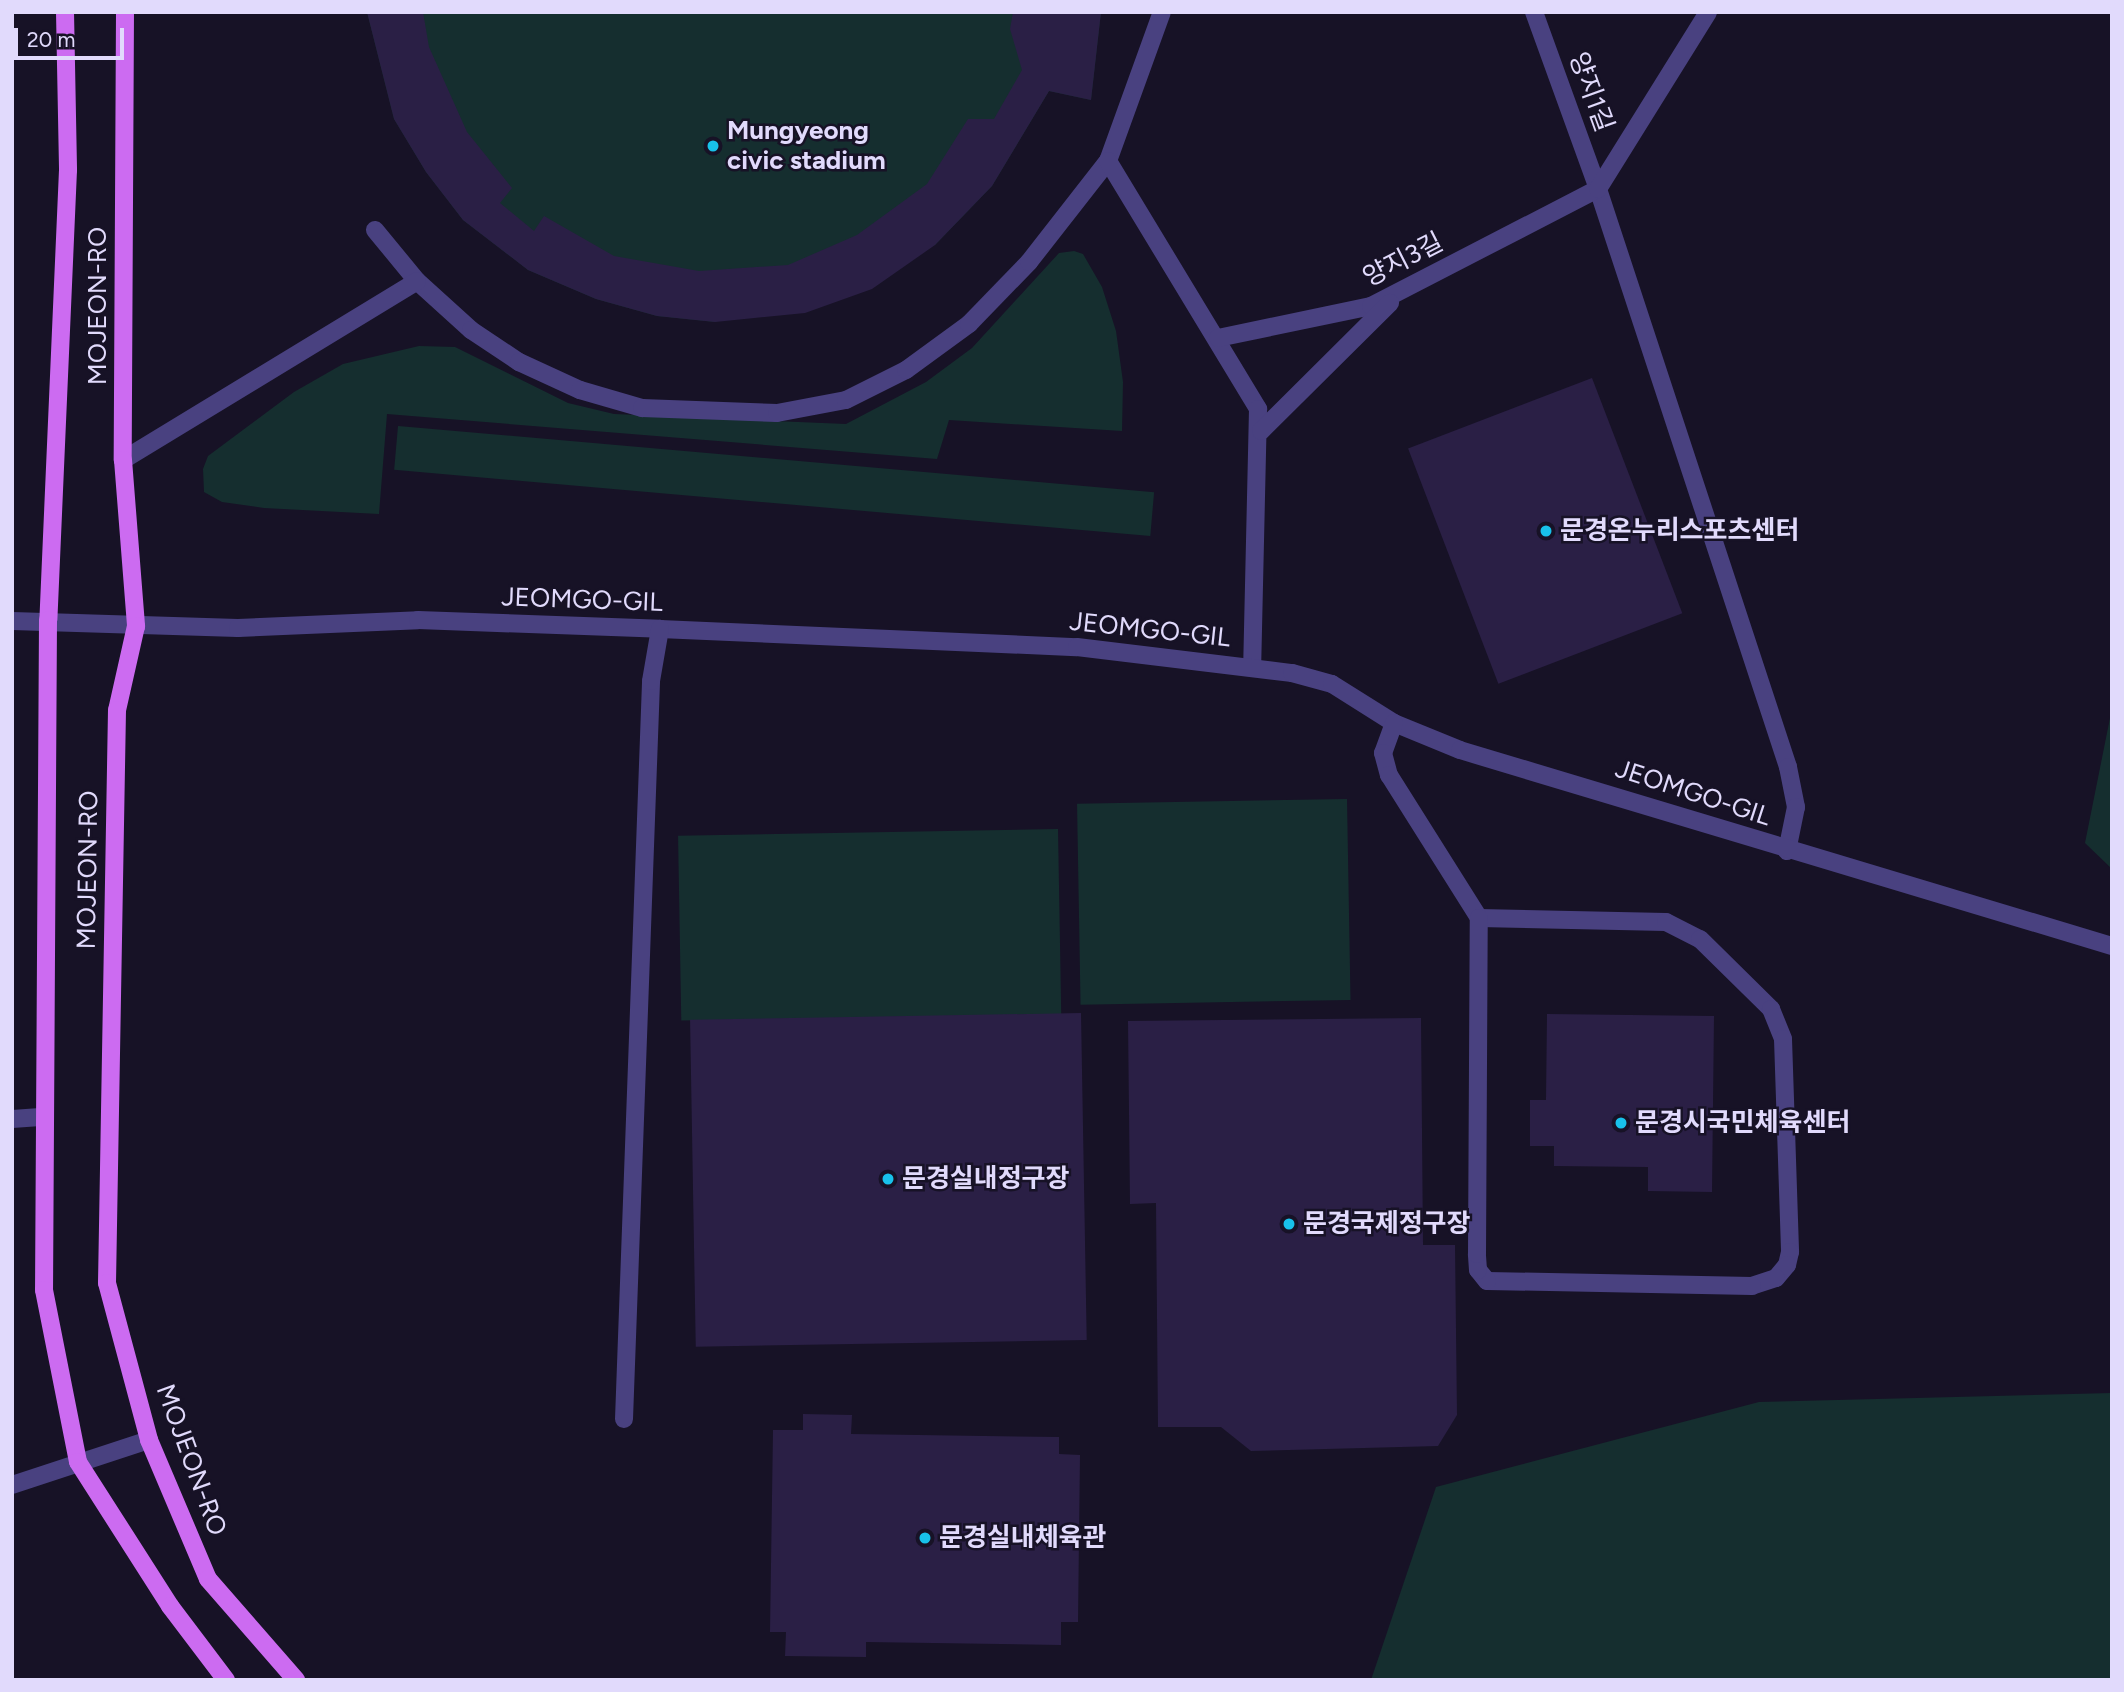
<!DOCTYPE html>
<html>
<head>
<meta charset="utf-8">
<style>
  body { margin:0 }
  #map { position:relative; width:2124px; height:1692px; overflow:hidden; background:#171226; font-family:Figtree,"Noto Sans KR",sans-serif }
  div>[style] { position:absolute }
  .green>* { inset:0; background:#152e2f; transform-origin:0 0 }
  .building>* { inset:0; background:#2a1f45; transform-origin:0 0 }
  .minor>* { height:18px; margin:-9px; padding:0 9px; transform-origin:9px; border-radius:9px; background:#494180 }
  .major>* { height:18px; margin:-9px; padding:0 9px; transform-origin:9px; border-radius:9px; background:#cc6bf1 }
  .dots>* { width:19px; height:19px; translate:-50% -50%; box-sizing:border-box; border:4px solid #171226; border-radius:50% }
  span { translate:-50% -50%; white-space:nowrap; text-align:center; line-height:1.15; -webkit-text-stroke:5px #171226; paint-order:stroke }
  .street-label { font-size:26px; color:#e1dafc }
  .poi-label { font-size:26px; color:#e1dafc; font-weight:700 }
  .left { translate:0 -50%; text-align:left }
  .frame { position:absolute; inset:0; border:14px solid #e1dafc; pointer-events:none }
  .scale { position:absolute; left:14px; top:28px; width:110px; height:32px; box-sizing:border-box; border:4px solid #e1dafc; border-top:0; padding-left:9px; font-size:21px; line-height:24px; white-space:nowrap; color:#e1dafc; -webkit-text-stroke:5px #171226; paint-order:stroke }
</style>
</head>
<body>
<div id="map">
  <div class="green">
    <div style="clip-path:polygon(367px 12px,1101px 12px,1091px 100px,1049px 91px,992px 186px,935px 245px,715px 322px,657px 316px,596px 299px,528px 270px,463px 220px,426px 172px,394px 119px)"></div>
    <div style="clip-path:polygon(1074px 251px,1083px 254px,1102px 287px,1116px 331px,1123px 382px,1122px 431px,949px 420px,937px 459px,387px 414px,379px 514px,264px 508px,222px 502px,204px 492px,203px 469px,208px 456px,294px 392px,343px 364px,419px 346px,455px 347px,568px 403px,614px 414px,846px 424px,926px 382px,972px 348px,1059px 253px)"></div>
    <div style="left:398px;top:426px;width:759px;height:44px;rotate:5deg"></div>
    <div style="clip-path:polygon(2112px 708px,2112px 869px,2085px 843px)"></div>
    <div style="left:1347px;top:799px;width:201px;height:270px;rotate:89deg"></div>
    <div style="left:1058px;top:829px;width:185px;height:380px;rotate:89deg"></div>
    <div style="clip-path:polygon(2112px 1393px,2112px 1680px,1371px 1680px,1436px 1487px,1759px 1402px)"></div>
  </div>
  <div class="building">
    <div style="clip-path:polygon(367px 12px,423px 12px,429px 47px,467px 132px,512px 188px,500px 203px,534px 231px,544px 216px,614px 256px,699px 271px,788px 265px,857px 235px,927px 184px,968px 119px,994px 119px,1022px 70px,1010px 29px,1013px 12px,1101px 12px,1091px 100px,1049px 91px,992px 186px,935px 245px,872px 289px,805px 313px,715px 322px,657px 316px,596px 299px,528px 270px,463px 220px,426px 172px,394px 119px)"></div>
    <div style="left:1592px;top:378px;width:252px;height:197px;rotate:69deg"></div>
    <div style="left:1081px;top:1013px;width:327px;height:391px;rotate:89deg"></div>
    <div style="clip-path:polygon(1547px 1014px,1714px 1016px,1712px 1192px,1648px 1191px,1648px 1167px,1554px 1166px,1554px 1146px,1530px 1146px,1530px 1100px,1546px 1100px)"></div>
    <div style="clip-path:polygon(1421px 1018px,1423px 1245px,1455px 1245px,1457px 1415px,1438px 1446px,1251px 1451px,1221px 1427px,1158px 1427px,1156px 1203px,1130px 1204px,1128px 1021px)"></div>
    <div style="clip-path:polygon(803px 1414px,852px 1415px,851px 1434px,1059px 1437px,1059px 1454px,1080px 1455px,1078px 1622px,1061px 1622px,1061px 1645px,866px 1642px,866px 1657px,785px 1656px,786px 1632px,770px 1632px,773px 1430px,803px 1430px)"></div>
  </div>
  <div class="minor">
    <div style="left:1534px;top:12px;width:188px;rotate:70.1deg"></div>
    <div style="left:1598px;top:189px;width:608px;rotate:71.8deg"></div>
    <div style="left:1788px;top:767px;width:41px;rotate:78.7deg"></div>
    <div style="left:1796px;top:807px;width:45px;rotate:101.6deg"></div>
    <div style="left:1108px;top:161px;width:158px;rotate:-70.1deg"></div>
    <div style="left:375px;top:230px;width:66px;rotate:50.5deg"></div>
    <div style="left:417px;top:281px;width:73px;rotate:42.2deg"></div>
    <div style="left:471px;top:330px;width:58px;rotate:33.7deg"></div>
    <div style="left:519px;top:362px;width:67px;rotate:24.7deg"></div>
    <div style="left:580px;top:390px;width:65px;rotate:16.2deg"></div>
    <div style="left:642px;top:408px;width:135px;rotate:2.1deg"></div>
    <div style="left:777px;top:413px;width:70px;rotate:-10.7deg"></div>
    <div style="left:846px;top:400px;width:67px;rotate:-26.6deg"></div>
    <div style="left:906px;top:370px;width:78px;rotate:-36.1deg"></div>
    <div style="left:969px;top:324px;width:86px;rotate:-45.9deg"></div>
    <div style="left:1029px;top:262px;width:128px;rotate:-52deg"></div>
    <div style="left:1108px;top:161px;width:290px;rotate:58.8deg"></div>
    <div style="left:1258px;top:409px;width:258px;rotate:91.3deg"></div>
    <div style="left:1218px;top:338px;width:156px;rotate:-11.8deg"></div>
    <div style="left:1371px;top:306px;width:255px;rotate:-27.3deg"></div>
    <div style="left:1598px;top:189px;width:208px;rotate:-58.1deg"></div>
    <div style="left:1261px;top:431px;width:182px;rotate:-44.8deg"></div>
    <div style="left:123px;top:460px;width:344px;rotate:-31.3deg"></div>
    <div style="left:12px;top:621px;width:226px;rotate:1.8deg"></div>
    <div style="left:238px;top:628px;width:180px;rotate:-2.5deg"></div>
    <div style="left:418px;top:620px;width:242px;rotate:2.1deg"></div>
    <div style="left:660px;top:629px;width:417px;rotate:2.5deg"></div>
    <div style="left:1077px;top:647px;width:217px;rotate:6.9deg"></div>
    <div style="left:1292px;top:673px;width:41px;rotate:15.4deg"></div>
    <div style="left:1332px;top:684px;width:73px;rotate:32.2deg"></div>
    <div style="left:1394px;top:723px;width:71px;rotate:22.2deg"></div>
    <div style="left:1460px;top:750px;width:681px;rotate:16.73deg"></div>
    <div style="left:1394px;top:723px;width:32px;rotate:110deg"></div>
    <div style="left:1383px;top:753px;width:23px;rotate:75deg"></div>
    <div style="left:1389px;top:775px;width:169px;rotate:57.8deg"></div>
    <div style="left:1479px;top:918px;width:187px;rotate:1.2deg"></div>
    <div style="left:1666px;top:922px;width:38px;rotate:27deg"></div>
    <div style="left:1700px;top:939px;width:100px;rotate:44.6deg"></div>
    <div style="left:1771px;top:1009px;width:32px;rotate:68deg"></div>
    <div style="left:1783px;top:1039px;width:213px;rotate:88.1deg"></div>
    <div style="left:1790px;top:1252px;width:13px;rotate:103deg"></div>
    <div style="left:1787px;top:1265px;width:17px;rotate:130deg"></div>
    <div style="left:1776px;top:1278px;width:25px;rotate:162deg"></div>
    <div style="left:1752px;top:1286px;width:265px;rotate:-178.9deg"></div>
    <div style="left:1487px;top:1281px;width:14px;rotate:-129deg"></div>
    <div style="left:1478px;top:1270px;width:16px;rotate:-94deg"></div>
    <div style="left:1477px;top:1254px;width:336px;rotate:-89.7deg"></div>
    <div style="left:12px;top:1119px;width:32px;rotate:-4deg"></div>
    <div style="left:624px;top:1419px;width:738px;rotate:-87.9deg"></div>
    <div style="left:651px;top:681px;width:53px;rotate:-80.2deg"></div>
    <div style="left:12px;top:1485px;width:144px;rotate:-18.2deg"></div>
  </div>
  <div class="major">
    <div style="left:65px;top:12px;width:158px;rotate:88.9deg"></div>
    <div style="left:68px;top:170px;width:450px;rotate:92.5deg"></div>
    <div style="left:48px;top:620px;width:670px;rotate:90.34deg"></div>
    <div style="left:44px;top:1290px;width:175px;rotate:78.8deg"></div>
    <div style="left:78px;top:1462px;width:171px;rotate:57.4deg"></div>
    <div style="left:170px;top:1606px;width:93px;rotate:52.9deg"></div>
    <div style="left:125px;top:12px;width:448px;rotate:90.3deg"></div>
    <div style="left:123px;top:460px;width:167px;rotate:85.5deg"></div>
    <div style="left:136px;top:626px;width:86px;rotate:102.7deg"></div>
    <div style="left:117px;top:710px;width:573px;rotate:91deg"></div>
    <div style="left:107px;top:1283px;width:163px;rotate:75deg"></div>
    <div style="left:149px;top:1440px;width:151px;rotate:67deg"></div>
    <div style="left:208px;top:1579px;width:134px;rotate:48.9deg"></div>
  </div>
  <div class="dots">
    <div style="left:713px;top:146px;background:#18c1ea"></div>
    <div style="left:1546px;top:531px;background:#18c1ea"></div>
    <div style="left:1621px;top:1123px;background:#18c1ea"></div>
    <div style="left:888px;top:1179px;background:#18c1ea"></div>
    <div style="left:1289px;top:1224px;background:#18c1ea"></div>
    <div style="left:925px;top:1538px;background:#18c1ea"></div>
  </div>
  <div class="street-label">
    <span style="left:1591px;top:92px;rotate:70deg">양지1길</span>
    <span style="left:1403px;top:260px;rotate:-27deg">양지3길</span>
    <span style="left:98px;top:306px;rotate:-90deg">MOJEON-RO</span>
    <span style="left:582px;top:600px;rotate:2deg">JEOMGO-GIL</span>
    <span style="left:1150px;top:630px;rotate:6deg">JEOMGO-GIL</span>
    <span style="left:1693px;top:793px;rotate:18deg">JEOMGO-GIL</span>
    <span style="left:88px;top:870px;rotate:-89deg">MOJEON-RO</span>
    <span style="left:191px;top:1460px;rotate:70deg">MOJEON-RO</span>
  </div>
  <div class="poi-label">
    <span class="left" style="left:727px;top:146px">Mungyeong<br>civic stadium</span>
    <span class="left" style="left:1560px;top:531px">문경온누리스포츠센터</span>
    <span class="left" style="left:1635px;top:1123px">문경시국민체육센터</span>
    <span class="left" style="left:902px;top:1179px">문경실내정구장</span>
    <span class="left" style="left:1303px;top:1224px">문경국제정구장</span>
    <span class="left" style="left:939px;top:1538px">문경실내체육관</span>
  </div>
  <div class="frame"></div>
  <div class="scale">20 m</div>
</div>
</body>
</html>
